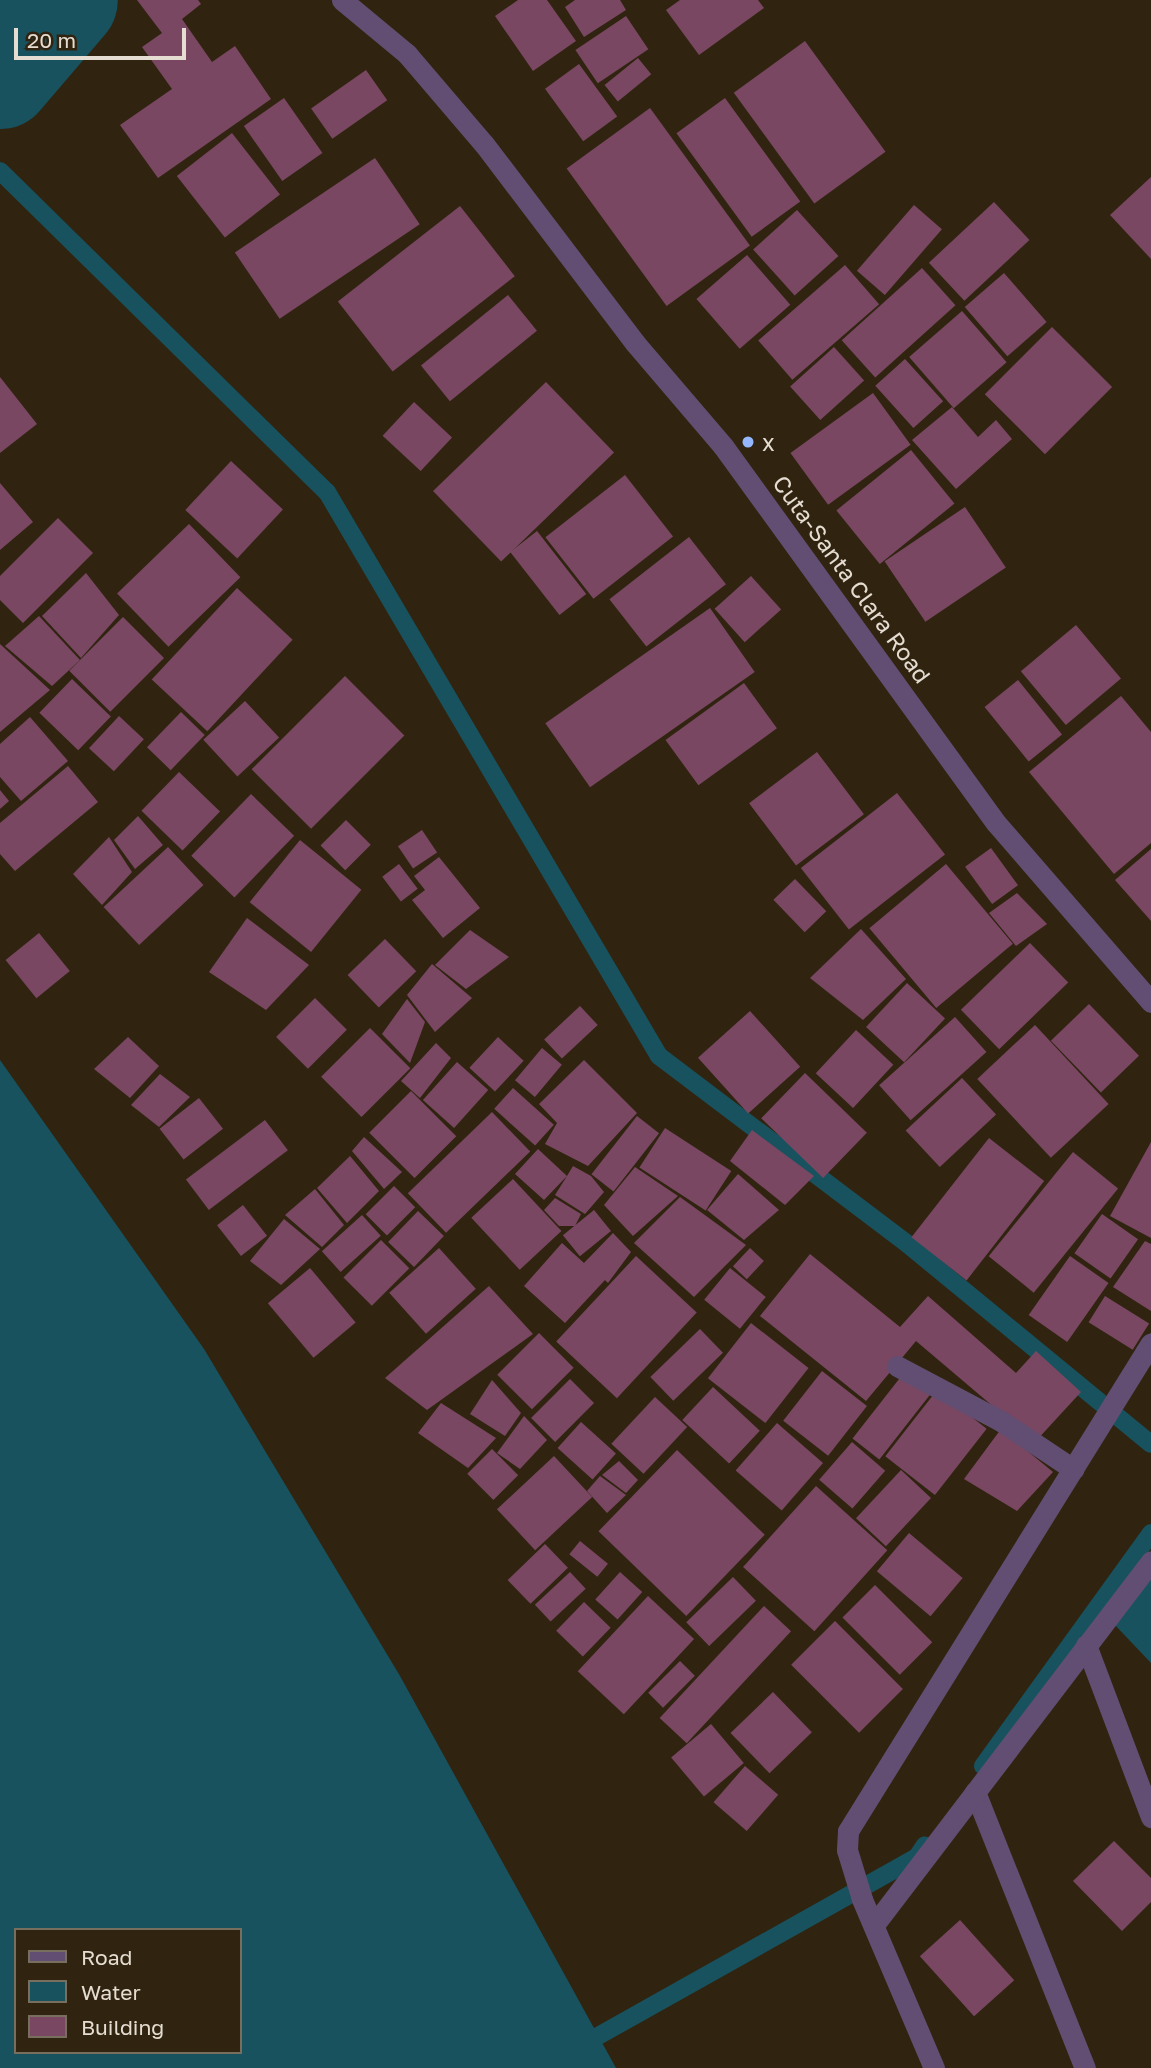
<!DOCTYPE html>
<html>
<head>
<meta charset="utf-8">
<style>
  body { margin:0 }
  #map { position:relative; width:1151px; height:2068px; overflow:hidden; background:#302411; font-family:"Golos Text",sans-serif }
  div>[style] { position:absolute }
  .water>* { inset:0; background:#18525e }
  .stream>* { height:18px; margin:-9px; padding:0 9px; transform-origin:9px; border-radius:9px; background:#18525e }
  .river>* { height:103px; margin:-51.5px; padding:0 51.5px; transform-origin:51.5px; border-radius:51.5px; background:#18525e }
  .building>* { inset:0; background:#794761; transform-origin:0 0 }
  .minor>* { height:21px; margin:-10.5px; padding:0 10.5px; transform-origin:10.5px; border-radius:10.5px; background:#624e72 }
  .dots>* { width:19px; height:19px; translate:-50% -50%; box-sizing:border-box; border:4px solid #302411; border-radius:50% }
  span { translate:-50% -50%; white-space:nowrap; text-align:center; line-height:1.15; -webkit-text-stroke:5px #302411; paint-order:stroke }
  .poi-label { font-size:23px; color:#e5ddd1 }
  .left { translate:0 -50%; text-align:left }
  .street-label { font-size:23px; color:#e5ddd1 }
  .legend { position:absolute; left:14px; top:1928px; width:228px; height:126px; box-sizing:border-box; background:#302411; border:2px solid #786e5e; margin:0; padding:9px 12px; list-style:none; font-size:21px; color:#e5ddd1 }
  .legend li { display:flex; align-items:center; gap:14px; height:35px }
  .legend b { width:35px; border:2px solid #786e5e }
  .scale { position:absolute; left:14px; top:28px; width:172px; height:32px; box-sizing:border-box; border:4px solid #e5ddd1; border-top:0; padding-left:9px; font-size:21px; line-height:24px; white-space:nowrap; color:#e5ddd1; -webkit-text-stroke:5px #302411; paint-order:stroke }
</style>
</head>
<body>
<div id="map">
  <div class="water">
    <div style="clip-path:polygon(evenodd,0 1060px,204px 1349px,400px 1676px,616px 2068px,0 2068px,0 1060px,16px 1930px,240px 1930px,240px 2052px,16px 2052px,16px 1930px)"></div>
    <div style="clip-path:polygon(1151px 1563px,1151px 1663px,1114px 1624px)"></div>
  </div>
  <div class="stream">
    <div style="left:0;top:171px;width:458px;rotate:44.5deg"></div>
    <div style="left:327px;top:492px;width:654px;rotate:59.52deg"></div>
    <div style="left:659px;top:1056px;width:308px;rotate:37.1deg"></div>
    <div style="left:905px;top:1242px;width:318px;rotate:39.4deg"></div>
    <div style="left:983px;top:1766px;width:287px;rotate:-54.2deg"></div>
    <div style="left:598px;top:2036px;width:366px;rotate:-29.3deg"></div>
    <div style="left:917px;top:1857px;width:14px;rotate:-56deg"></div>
  </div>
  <div class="river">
    <div style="left:0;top:77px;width:101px;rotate:-49.4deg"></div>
  </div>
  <div class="building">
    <div style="clip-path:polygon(137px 0,198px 0,201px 4px,182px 19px,212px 62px,235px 46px,271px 99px,158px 178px,120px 125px,172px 89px,142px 47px,162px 33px)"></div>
    <div style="clip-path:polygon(518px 0,547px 0,576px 41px,533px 71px,495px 16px)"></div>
    <div style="clip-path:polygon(575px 0,620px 0,626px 10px,584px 37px,565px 7px)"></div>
    <div style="clip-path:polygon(680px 0,758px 0,764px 8px,699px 55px,666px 10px)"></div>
    <div style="left:626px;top:16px;width:40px;height:61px;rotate:56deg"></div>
    <div style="left:805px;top:41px;width:137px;height:88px;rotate:54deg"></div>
    <div style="left:638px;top:58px;width:21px;height:43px;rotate:51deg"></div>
    <div style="left:579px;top:64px;width:65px;height:42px;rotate:54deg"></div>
    <div style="left:366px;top:70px;width:37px;height:67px;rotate:55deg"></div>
    <div style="left:284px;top:98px;width:67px;height:49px;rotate:55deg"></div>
    <div style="left:725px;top:98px;width:128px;height:60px;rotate:54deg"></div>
    <div style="left:650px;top:108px;width:170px;height:103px;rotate:54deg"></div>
    <div style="left:232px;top:133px;width:78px;height:70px;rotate:52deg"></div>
    <div style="left:375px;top:158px;width:80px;height:169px;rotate:56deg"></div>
    <div style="clip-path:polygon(1151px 177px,1151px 259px,1110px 215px)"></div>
    <div style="left:994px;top:202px;width:52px;height:89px;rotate:47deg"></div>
    <div style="left:914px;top:205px;width:37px;height:87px;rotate:41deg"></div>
    <div style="left:460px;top:206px;width:89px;height:155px;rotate:52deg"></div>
    <div style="left:797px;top:210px;width:62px;height:59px;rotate:48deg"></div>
    <div style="left:747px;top:255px;width:66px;height:67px;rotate:49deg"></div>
    <div style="left:845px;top:265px;width:52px;height:115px;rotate:49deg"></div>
    <div style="left:922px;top:268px;width:50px;height:108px;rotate:48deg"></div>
    <div style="left:1004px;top:273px;width:65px;height:52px;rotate:49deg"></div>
    <div style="left:508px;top:295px;width:46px;height:112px;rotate:51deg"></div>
    <div style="left:962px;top:311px;width:68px;height:70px;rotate:49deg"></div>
    <div style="left:1052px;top:327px;width:85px;height:95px;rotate:45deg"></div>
    <div style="left:834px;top:347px;width:45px;height:59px;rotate:48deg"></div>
    <div style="left:905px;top:359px;width:57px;height:40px;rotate:48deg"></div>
    <div style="clip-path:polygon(0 377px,37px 424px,0 453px)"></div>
    <div style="left:546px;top:382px;width:98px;height:157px;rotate:46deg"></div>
    <div style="left:873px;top:393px;width:64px;height:102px;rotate:54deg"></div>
    <div style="left:414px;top:402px;width:52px;height:46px;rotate:43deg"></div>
    <div style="clip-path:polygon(952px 407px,978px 437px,996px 420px,1012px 439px,956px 489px,912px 440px)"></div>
    <div style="left:911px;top:450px;width:69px;height:96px;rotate:51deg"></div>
    <div style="left:231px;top:461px;width:71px;height:67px;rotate:43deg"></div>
    <div style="left:625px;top:475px;width:78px;height:101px;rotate:52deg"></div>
    <div style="clip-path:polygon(0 483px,33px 522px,0 550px)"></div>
    <div style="left:965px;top:507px;width:73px;height:97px;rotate:56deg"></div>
    <div style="clip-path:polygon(58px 518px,93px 553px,23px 623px,0 600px,0 576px)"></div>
    <div style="left:189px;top:524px;width:74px;height:100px;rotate:46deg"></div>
    <div style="left:537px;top:531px;width:80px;height:34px;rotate:52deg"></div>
    <div style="left:689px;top:537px;width:60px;height:101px;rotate:52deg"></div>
    <div style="clip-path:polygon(86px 573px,119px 615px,81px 658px,42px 616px)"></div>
    <div style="left:751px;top:576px;width:45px;height:49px;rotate:48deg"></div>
    <div style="left:237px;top:588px;width:76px;height:125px;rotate:43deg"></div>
    <div style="left:710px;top:608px;width:78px;height:201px;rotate:55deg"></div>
    <div style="clip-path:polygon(39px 616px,80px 660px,52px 686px,5px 646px)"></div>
    <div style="left:123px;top:617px;width:58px;height:76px;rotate:45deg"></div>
    <div style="left:1076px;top:625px;width:70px;height:72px;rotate:50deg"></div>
    <div style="clip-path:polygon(0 644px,50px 690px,0 732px)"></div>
    <div style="left:345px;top:676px;width:84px;height:132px;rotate:45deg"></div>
    <div style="left:72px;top:679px;width:54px;height:47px;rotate:44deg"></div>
    <div style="left:1018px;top:680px;width:70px;height:43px;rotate:51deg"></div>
    <div style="left:744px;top:683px;width:56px;height:97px;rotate:54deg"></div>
    <div style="clip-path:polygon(1121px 696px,1151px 732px,1151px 843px,1114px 874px,1029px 772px)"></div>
    <div style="left:245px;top:701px;width:50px;height:57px;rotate:47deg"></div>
    <div style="left:181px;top:712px;width:33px;height:49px;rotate:44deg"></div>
    <div style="left:119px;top:716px;width:34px;height:44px;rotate:43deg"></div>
    <div style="clip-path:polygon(30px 717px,68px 761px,21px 801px,0 777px,0 744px)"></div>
    <div style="left:817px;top:752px;width:78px;height:85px;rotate:53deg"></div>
    <div style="clip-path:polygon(68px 766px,98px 802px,15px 871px,0 854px,0 823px)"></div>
    <div style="left:179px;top:772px;width:57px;height:54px;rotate:44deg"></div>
    <div style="clip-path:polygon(0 790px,9px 801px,0 809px)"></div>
    <div style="left:897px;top:793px;width:78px;height:122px;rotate:52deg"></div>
    <div style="left:251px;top:794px;width:60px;height:86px;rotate:44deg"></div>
    <div style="clip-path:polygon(138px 816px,163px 845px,135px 869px,114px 840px)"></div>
    <div style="left:346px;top:820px;width:35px;height:36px;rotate:45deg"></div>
    <div style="left:422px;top:830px;width:27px;height:29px;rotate:56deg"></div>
    <div style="clip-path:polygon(109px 837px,132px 872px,102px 905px,73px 874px)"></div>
    <div style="left:300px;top:840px;width:79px;height:80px;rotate:39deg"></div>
    <div style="left:168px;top:847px;width:52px;height:88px;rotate:47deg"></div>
    <div style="left:991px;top:848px;width:46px;height:32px;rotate:54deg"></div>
    <div style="clip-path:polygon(1151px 849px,1151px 921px,1115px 880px)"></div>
    <div style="clip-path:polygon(439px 857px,480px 908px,443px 938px,412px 900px,425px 890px,414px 876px)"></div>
    <div style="left:399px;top:864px;width:31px;height:21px;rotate:53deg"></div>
    <div style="left:946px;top:864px;width:104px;height:100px;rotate:50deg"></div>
    <div style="left:795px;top:879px;width:45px;height:30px;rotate:46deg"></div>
    <div style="clip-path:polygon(1017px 893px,1047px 924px,1016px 946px,989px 913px)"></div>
    <div style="clip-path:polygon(247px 918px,309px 965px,266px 1010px,209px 972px)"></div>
    <div style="clip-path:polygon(861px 929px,906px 979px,863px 1020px,810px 978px)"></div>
    <div style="clip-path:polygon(470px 930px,509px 957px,466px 989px,435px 965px)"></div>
    <div style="left:39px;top:933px;width:49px;height:43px;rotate:51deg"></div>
    <div style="left:385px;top:939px;width:45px;height:52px;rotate:46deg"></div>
    <div style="left:1030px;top:943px;width:55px;height:96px;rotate:46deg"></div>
    <div style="clip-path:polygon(432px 964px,472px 998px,435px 1032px,407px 995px)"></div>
    <div style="left:907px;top:983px;width:52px;height:60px;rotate:43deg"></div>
    <div style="left:315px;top:998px;width:45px;height:55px;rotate:45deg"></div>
    <div style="clip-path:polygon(407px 999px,425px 1022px,410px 1063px,382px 1034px)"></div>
    <div style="left:1089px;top:1004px;width:72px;height:53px;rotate:46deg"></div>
    <div style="left:580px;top:1006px;width:26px;height:49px;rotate:47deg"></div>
    <div style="left:750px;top:1011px;width:75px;height:70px;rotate:48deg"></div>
    <div style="left:955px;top:1017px;width:47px;height:102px;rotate:48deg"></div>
    <div style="left:1035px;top:1025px;width:108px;height:79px;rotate:47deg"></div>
    <div style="left:370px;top:1028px;width:57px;height:69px;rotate:45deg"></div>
    <div style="left:856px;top:1030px;width:51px;height:59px;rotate:43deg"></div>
    <div style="clip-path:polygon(128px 1037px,159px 1066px,130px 1098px,94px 1069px)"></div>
    <div style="left:498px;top:1037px;width:35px;height:42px;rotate:43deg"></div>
    <div style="clip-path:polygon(436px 1043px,451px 1058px,420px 1098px,401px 1081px)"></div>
    <div style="left:542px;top:1048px;width:26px;height:42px;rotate:40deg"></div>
    <div style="clip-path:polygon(584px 1060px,637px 1113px,588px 1166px,545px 1144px,557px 1123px,539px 1104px)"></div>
    <div style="left:457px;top:1062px;width:42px;height:51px;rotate:42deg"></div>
    <div style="left:805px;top:1073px;width:86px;height:63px;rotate:44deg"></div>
    <div style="clip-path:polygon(160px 1074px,190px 1097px,159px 1127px,131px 1105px)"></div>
    <div style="left:962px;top:1078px;width:50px;height:77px;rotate:47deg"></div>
    <div style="left:513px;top:1088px;width:55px;height:28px;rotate:42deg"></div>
    <div style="left:411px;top:1091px;width:64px;height:59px;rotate:45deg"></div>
    <div style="left:199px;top:1098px;width:39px;height:50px;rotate:52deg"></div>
    <div style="left:492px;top:1112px;width:55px;height:117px;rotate:46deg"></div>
    <div style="left:637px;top:1116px;width:28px;height:74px;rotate:38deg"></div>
    <div style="left:265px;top:1120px;width:38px;height:99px;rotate:53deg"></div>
    <div style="left:665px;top:1128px;width:79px;height:47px;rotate:33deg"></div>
    <div style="clip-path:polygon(752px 1130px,814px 1176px,785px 1205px,730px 1161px)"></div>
    <div style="clip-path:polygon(364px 1137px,402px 1172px,384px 1189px,352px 1151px)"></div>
    <div style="left:989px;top:1138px;width:70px;height:126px;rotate:38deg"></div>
    <div style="clip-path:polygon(1151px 1142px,1151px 1238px,1110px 1216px)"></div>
    <div style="clip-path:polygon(538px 1149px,567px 1176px,573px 1166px,591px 1176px,604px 1192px,585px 1214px,555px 1195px,567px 1176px,544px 1200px,515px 1174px)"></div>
    <div style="left:1073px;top:1152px;width:58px;height:134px;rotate:39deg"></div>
    <div style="clip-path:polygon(350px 1156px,379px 1191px,347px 1223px,317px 1188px)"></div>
    <div style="clip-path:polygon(635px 1167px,678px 1196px,633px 1236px,604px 1205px)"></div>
    <div style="clip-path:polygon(738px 1174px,779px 1210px,744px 1240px,707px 1210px)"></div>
    <div style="left:513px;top:1179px;width:71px;height:57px;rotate:47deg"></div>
    <div style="left:394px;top:1186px;width:30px;height:40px;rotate:45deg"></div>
    <div style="clip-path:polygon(315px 1189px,344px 1225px,322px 1247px,285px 1215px)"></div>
    <div style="clip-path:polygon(680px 1197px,746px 1245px,694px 1297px,634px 1243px)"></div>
    <div style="clip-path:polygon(555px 1198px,581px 1214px,575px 1226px,559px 1226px,544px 1210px)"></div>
    <div style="left:243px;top:1205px;width:39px;height:33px;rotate:52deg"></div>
    <div style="left:594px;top:1210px;width:27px;height:40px;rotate:51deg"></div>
    <div style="left:418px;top:1211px;width:36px;height:43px;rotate:44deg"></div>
    <div style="left:1102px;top:1214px;width:44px;height:48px;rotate:35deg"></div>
    <div style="left:362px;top:1215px;width:28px;height:54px;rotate:48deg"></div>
    <div style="clip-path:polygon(284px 1219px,320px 1249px,281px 1285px,250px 1261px)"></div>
    <div style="clip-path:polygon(613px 1233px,631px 1252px,608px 1283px,605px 1280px,565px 1323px,524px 1286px,562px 1243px,584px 1263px)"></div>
    <div style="left:381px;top:1240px;width:40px;height:53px;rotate:45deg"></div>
    <div style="clip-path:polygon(1145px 1241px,1151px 1244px,1151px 1311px,1113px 1287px)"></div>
    <div style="left:439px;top:1248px;width:55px;height:67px;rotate:48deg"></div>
    <div style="left:750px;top:1248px;width:19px;height:25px;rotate:43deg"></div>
    <div style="clip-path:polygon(810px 1254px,900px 1327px,928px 1296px,1016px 1373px,1036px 1351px,1081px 1392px,1035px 1442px,916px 1341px,866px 1401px,760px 1316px)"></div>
    <div style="left:636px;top:1256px;width:83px;height:117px;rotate:43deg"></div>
    <div style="left:1070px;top:1256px;width:47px;height:72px;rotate:35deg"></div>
    <div style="left:310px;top:1268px;width:71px;height:55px;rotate:50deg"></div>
    <div style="left:730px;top:1268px;width:46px;height:41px;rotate:39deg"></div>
    <div style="clip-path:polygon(489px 1286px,533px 1334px,427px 1410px,385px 1378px)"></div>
    <div style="left:1105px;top:1296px;width:52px;height:31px;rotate:32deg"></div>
    <div style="left:751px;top:1323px;width:73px;height:70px;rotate:38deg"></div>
    <div style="left:700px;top:1329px;width:33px;height:69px;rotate:46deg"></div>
    <div style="left:539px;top:1333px;width:49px;height:59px;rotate:45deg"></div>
    <div style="left:822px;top:1371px;width:57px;height:63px;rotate:38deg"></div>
    <div style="left:903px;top:1374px;width:34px;height:82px;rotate:38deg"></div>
    <div style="left:570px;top:1379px;width:34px;height:55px;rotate:45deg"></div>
    <div style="clip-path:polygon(492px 1380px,521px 1413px,505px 1436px,470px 1414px)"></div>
    <div style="left:713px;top:1387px;width:64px;height:45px;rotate:43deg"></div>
    <div style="left:937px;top:1390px;width:63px;height:84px;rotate:38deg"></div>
    <div style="left:655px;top:1397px;width:44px;height:64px;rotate:43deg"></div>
    <div style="clip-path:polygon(441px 1403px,496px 1438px,468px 1468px,418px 1433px)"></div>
    <div style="clip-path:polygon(524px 1416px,547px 1440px,520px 1469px,497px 1453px)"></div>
    <div style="left:581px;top:1422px;width:47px;height:35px;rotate:42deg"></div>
    <div style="left:777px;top:1423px;width:61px;height:63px;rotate:41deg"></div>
    <div style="clip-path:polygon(1001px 1429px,1053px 1472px,1017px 1511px,964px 1479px)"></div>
    <div style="left:852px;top:1442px;width:44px;height:50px;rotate:41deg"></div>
    <div style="left:492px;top:1449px;width:37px;height:35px;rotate:45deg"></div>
    <div style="left:677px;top:1450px;width:122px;height:113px;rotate:44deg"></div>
    <div style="left:554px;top:1456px;width:56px;height:78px;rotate:47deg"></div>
    <div style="clip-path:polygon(619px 1461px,638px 1480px,626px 1493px,602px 1475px)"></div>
    <div style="left:901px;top:1470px;width:41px;height:66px;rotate:43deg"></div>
    <div style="clip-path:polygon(600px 1476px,626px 1495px,607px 1513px,587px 1491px)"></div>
    <div style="left:816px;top:1486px;width:96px;height:109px;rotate:42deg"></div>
    <div style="left:909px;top:1533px;width:70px;height:50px;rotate:40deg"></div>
    <div style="left:580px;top:1541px;width:36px;height:17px;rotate:39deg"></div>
    <div style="left:545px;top:1544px;width:33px;height:52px;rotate:46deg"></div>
    <div style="left:570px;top:1572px;width:23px;height:48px;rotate:47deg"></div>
    <div style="left:620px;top:1572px;width:30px;height:37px;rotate:42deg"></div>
    <div style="left:733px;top:1577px;width:33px;height:65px;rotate:46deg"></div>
    <div style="left:875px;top:1585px;width:81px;height:46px;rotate:45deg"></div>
    <div style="left:648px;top:1596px;width:63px;height:103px;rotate:43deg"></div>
    <div style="left:584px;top:1602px;width:37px;height:40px;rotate:44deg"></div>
    <div style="left:764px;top:1606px;width:37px;height:153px;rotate:43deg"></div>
    <div style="left:835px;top:1621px;width:96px;height:62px;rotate:45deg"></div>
    <div style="left:680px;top:1661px;width:21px;height:45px;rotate:45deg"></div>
    <div style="left:773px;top:1692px;width:56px;height:59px;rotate:46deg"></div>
    <div style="left:711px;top:1724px;width:51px;height:52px;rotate:50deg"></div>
    <div style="left:745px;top:1766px;width:44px;height:48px;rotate:41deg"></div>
    <div style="clip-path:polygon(1114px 1841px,1151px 1878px,1151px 1902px,1122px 1931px,1073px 1881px)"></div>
    <div style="left:960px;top:1920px;width:81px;height:54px;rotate:48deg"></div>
  </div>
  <div class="minor">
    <div style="left:342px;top:0;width:85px;rotate:39.7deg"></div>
    <div style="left:407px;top:54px;width:118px;rotate:49.5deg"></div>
    <div style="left:484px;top:144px;width:250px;rotate:52.8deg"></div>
    <div style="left:635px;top:343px;width:135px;rotate:49.5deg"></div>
    <div style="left:723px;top:446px;width:465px;rotate:54.1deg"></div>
    <div style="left:996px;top:823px;width:237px;rotate:49.1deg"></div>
    <div style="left:897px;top:1366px;width:118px;rotate:27.9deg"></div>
    <div style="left:1001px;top:1421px;width:87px;rotate:33.7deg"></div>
    <div style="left:1086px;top:1645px;width:184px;rotate:69.3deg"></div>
    <div style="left:975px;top:1792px;width:297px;rotate:68.3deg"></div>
    <div style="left:874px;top:1925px;width:457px;rotate:-52.7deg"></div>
    <div style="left:934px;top:2068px;width:184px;rotate:-113.1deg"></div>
    <div style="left:862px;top:1899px;width:51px;rotate:-107deg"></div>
    <div style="left:847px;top:1850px;width:19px;rotate:-87deg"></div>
    <div style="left:848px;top:1831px;width:574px;rotate:-58.16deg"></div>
  </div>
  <div class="dots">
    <div style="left:748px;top:442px;background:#95b7fd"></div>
  </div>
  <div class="poi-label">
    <span class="left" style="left:762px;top:442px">x</span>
  </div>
  <div class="street-label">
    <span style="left:852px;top:579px;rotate:54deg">Cuta-Santa Clara Road</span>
  </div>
  <ul class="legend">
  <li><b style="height:9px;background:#624e72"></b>Road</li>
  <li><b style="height:19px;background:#18525e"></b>Water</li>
  <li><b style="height:19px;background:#794761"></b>Building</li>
  </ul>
  <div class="scale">20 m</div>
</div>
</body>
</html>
